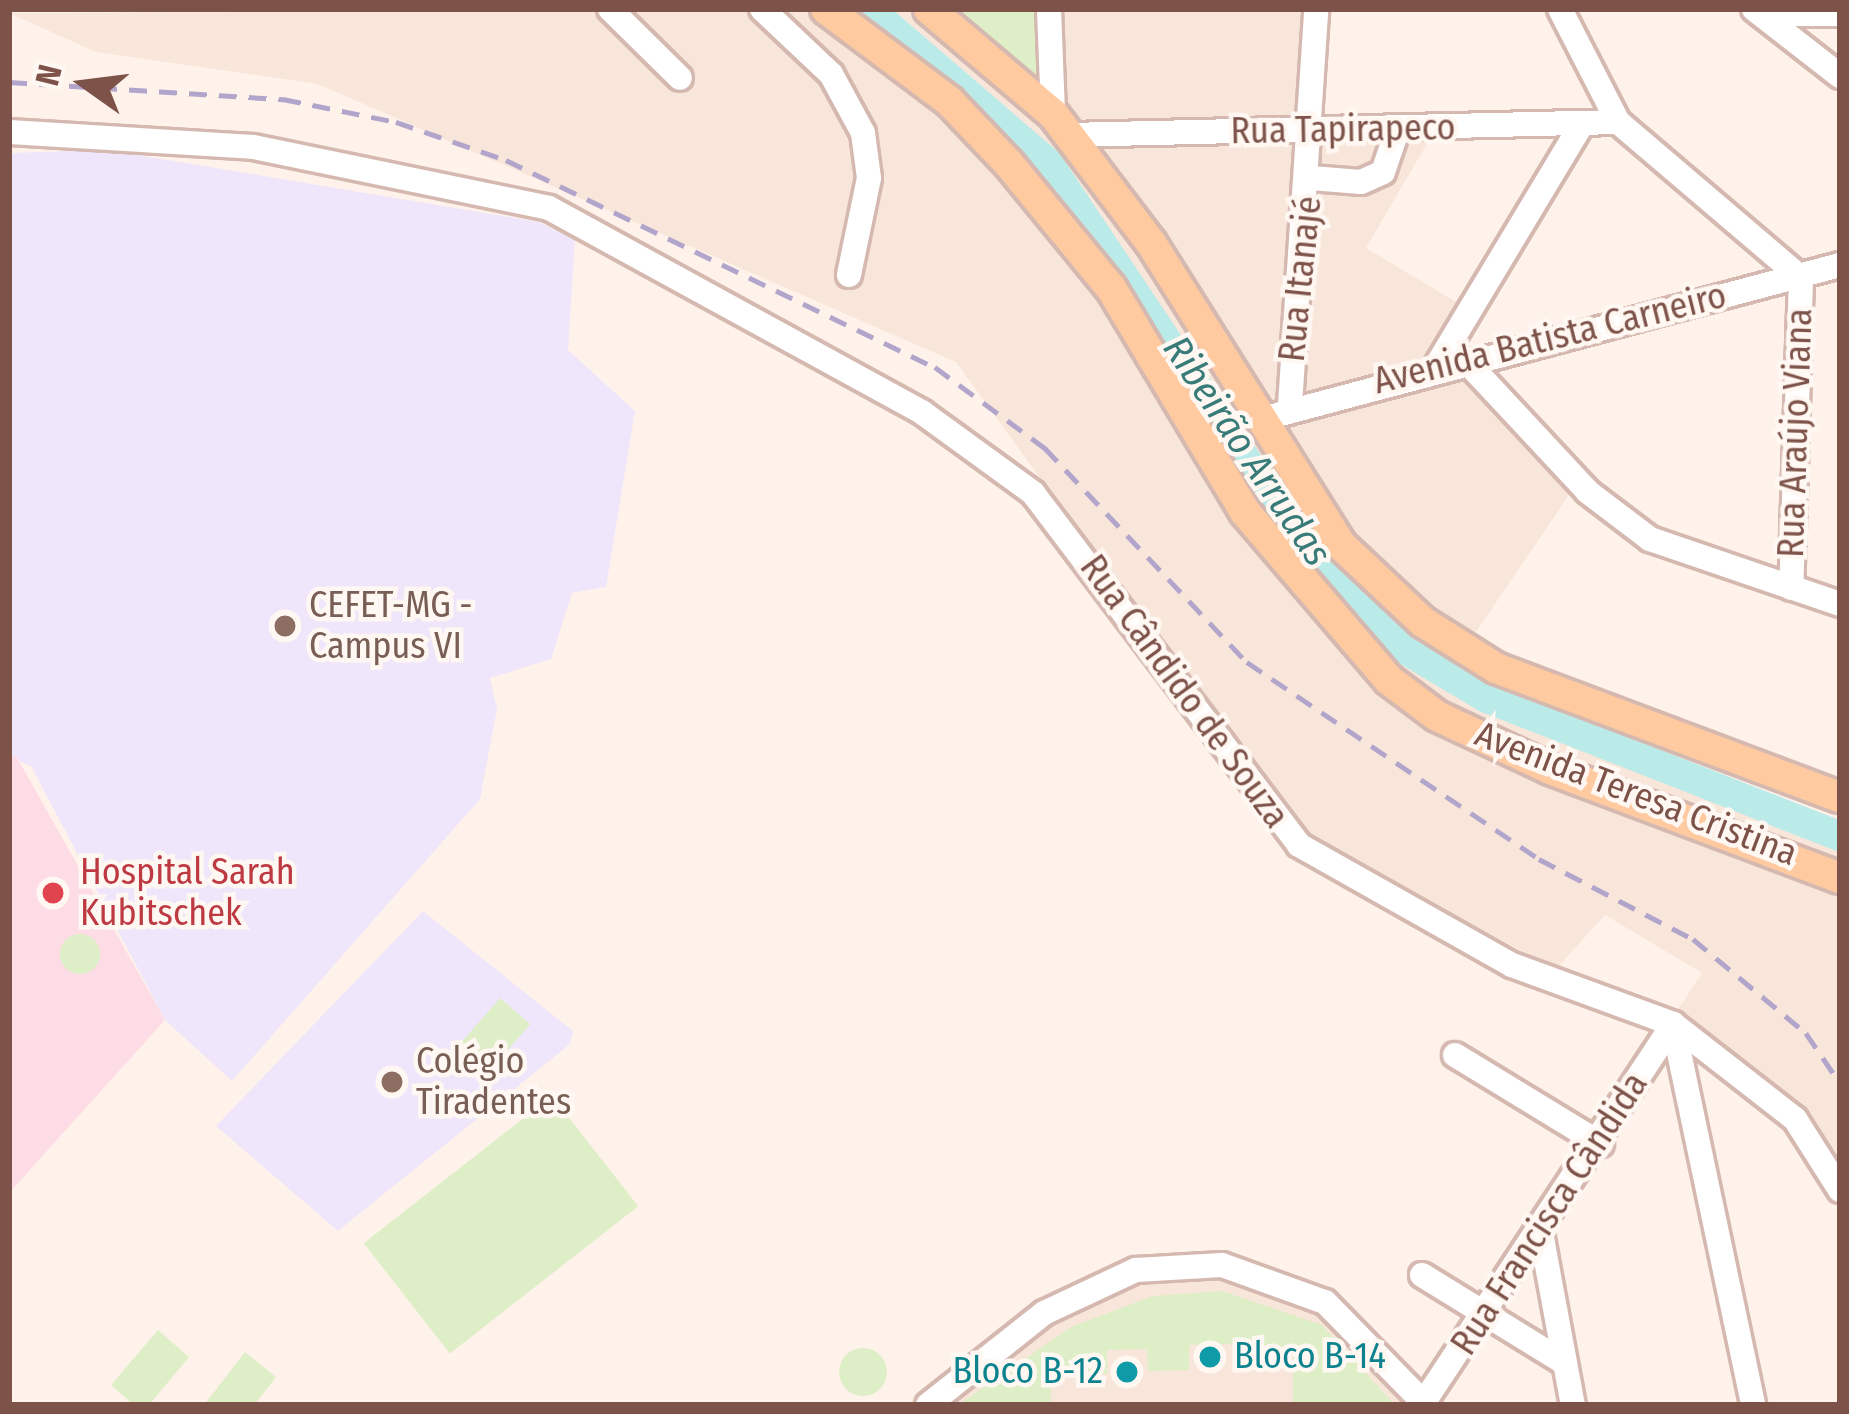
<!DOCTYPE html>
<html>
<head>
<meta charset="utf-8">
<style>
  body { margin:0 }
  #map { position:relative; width:1849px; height:1414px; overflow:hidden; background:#fef2ea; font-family:"Fira Sans Condensed",sans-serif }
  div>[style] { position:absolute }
  .residential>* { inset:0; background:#f9e6da }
  .education>* { inset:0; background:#efe6fb }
  .medical>* { inset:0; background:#fddce6 }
  .green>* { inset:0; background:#deeec6; transform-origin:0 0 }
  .round { border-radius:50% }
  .river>* { height:30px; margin:-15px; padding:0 15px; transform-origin:15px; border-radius:15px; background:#bbebe9 }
  .roads { filter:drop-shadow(3px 0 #d5b9b0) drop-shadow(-3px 0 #d5b9b0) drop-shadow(0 3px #d5b9b0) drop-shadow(0 -3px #d5b9b0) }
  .minor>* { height:24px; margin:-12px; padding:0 12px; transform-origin:12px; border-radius:12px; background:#fff }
  .major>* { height:30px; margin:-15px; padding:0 15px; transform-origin:15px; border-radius:15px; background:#ffcaa0 }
  .rail>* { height:4.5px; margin-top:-2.25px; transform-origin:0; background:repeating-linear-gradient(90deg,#b2a5cb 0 18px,transparent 0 30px) }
  .dots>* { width:33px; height:33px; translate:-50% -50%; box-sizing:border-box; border:6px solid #fff7f2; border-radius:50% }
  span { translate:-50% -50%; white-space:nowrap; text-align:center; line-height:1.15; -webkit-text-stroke:9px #fff7f2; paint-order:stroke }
  .street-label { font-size:36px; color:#7d5249 }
  .education-label { font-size:36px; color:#785e54 }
  .left { translate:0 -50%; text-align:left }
  .health-label { font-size:36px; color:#be3a42 }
  .culture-label { font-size:36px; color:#0d838f }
  .right { translate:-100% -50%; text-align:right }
  .water-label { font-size:39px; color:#387b79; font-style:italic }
  .frame { position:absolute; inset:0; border:12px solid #7d5249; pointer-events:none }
  .north { position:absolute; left:24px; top:24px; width:120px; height:120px; -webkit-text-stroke:9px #fff7f2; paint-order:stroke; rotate:284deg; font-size:33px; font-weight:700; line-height:48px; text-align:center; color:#7d5249 }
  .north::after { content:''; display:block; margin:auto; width:42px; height:54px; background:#7d5249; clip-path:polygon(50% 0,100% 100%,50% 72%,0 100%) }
</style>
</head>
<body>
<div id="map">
  <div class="residential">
    <div style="clip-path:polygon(1319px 9px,1323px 130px,1435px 130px,1366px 248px,1468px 309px,1450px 368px,1573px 489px,1446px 676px,1840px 839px,1840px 1193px,1790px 1119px,1665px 1029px,1702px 973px,1605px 915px,1556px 969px,1317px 842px,1231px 742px,956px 362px,318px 84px,96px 52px,9px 13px)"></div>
    <div style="clip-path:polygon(1178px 1265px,1325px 1302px,1426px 1405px,928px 1405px,1044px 1313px)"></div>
  </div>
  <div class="education">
    <div style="clip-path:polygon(107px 150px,539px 222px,575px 240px,568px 350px,635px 411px,606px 587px,572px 593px,551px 659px,490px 678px,497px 709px,480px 799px,232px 1081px,165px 1020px,31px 766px,9px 757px,9px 153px)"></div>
    <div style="clip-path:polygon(423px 911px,573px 1031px,570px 1044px,338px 1231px,216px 1126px)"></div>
  </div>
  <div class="medical">
    <div style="clip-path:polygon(16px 756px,165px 1020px,9px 1193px,9px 757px)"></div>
  </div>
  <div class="green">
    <div style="clip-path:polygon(947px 9px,1043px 9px,1045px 95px)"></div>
    <div class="round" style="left:60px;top:934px;width:40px;height:40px"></div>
    <div style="left:500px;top:998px;width:40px;height:66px;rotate:41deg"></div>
    <div style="left:552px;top:1096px;width:140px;height:239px;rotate:52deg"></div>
    <div style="clip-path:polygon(1222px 1291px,1322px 1325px,1395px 1405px,1293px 1405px,1293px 1347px,1230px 1344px,1189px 1345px,1189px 1370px,1148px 1371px,1147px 1349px,1107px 1350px,1107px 1374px,1052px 1376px,1050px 1405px,958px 1405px,1071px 1327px,1153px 1296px)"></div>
    <div style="clip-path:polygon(158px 1330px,189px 1357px,149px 1405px,134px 1405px,111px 1385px)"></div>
    <div class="round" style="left:839px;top:1348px;width:48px;height:48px"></div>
    <div style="clip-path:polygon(245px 1352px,276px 1377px,254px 1405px,204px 1405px)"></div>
  </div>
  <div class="river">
    <div style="left:869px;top:9px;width:236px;rotate:40.7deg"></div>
    <div style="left:1048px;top:163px;width:472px;rotate:56.3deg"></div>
    <div style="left:1310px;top:556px;width:125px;rotate:45.3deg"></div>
    <div style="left:1398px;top:645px;width:104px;rotate:30.8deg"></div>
    <div style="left:1487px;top:698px;width:379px;rotate:21.4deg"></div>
  </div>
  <div class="roads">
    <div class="minor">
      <div style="left:610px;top:9px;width:98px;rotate:44.6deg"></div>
      <div style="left:762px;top:9px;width:95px;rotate:43.3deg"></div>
      <div style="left:831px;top:74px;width:67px;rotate:61.5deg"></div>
      <div style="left:863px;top:133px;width:45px;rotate:82.4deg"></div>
      <div style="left:869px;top:178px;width:99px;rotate:101.7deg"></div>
      <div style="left:1049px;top:9px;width:105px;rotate:87.8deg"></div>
      <div style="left:1560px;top:9px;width:127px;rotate:62.8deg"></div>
      <div style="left:1618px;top:122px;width:240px;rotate:40.4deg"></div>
      <div style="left:1801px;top:278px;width:310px;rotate:91.8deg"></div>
      <div style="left:1754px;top:9px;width:109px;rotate:37.9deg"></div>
      <div style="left:1761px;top:14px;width:79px"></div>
      <div style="left:9px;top:132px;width:244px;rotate:3.5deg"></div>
      <div style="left:253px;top:147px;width:302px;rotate:11.6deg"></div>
      <div style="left:549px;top:208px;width:426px;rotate:28.7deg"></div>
      <div style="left:923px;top:413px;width:136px;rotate:36deg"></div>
      <div style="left:1033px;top:493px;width:441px;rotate:52.9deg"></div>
      <div style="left:1299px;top:845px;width:244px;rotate:29.4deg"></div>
      <div style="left:1512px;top:965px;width:171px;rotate:20.1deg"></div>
      <div style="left:1673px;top:1024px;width:155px;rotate:37.9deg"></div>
      <div style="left:1795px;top:1119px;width:84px;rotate:57.6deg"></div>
      <div style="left:1068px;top:135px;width:550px;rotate:-1.35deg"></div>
      <div style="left:1311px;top:178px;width:50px;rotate:4.6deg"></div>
      <div style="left:1361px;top:182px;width:24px;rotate:-24deg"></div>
      <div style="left:1383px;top:172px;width:46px;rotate:-71.2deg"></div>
      <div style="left:1466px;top:361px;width:179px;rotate:47deg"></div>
      <div style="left:1588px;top:492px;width:78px;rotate:37.2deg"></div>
      <div style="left:1650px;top:539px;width:201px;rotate:18.9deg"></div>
      <div style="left:1437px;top:365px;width:275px;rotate:-59deg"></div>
      <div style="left:1290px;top:405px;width:397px;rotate:-86.2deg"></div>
      <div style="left:1262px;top:419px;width:598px;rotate:-14.92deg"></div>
      <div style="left:1673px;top:1024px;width:389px;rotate:78.1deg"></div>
      <div style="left:1455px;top:1055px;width:171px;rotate:31.4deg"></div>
      <div style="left:1541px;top:1233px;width:175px;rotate:79.5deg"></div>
      <div style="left:1422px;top:1275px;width:164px;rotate:31.6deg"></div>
      <div style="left:1424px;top:1402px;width:453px;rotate:-56.6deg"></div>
      <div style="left:928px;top:1405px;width:148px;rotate:-38.4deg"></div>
      <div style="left:1044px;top:1313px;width:102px;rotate:-25.1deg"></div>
      <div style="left:1136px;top:1270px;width:86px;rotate:-3.3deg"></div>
      <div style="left:1222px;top:1265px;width:109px;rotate:19.8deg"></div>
      <div style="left:1325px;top:1302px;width:144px;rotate:45.6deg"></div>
    </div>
    <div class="major">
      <div style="left:826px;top:9px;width:154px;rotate:36.8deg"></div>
      <div style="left:949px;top:101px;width:87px;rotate:46.4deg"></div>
      <div style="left:1009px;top:164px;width:161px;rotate:50.6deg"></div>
      <div style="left:1111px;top:288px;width:261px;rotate:59.1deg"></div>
      <div style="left:1245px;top:512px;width:221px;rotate:49.4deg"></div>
      <div style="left:1389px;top:680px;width:60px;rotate:36.9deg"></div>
      <div style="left:1437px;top:716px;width:125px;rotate:25.1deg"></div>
      <div style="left:1550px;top:769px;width:310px;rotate:20.6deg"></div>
      <div style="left:929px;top:9px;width:162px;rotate:40.3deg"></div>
      <div style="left:1053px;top:114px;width:162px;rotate:52.8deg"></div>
      <div style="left:1151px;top:243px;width:358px;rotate:57.8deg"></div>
      <div style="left:1342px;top:546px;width:111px;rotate:43.2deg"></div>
      <div style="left:1423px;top:622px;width:86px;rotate:32.2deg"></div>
      <div style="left:1496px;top:668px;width:367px;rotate:20.6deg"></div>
    </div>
  </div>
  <div class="rail">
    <div style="left:9px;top:82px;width:275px;rotate:3.6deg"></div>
    <div style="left:283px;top:99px;width:115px;rotate:11.5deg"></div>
    <div style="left:396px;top:122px;width:116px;rotate:19.1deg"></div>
    <div style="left:506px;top:160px;width:476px;rotate:25.8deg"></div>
    <div style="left:935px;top:367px;width:137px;rotate:36.4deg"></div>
    <div style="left:1045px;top:448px;width:294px;rotate:46.7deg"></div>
    <div style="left:1247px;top:662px;width:352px;rotate:34deg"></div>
    <div style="left:1539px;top:859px;width:174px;rotate:27.5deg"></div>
    <div style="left:1693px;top:939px;width:147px;rotate:39.8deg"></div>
    <div style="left:1806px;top:1033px;width:60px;rotate:55.8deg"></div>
  </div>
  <div class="dots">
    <div style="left:285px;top:626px;background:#8d6e63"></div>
    <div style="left:53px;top:893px;background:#e0444e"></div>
    <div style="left:392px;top:1082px;background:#8d6e63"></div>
    <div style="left:1210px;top:1357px;background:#0f9aa8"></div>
    <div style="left:1127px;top:1372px;background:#0f9aa8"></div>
  </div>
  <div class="street-label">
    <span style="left:1343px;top:130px;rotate:-1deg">Rua Tapirapeco</span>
    <span style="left:1301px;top:279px;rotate:-84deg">Rua Itanajé</span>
    <span style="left:1550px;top:339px;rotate:-14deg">Avenida Batista Carneiro</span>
    <span style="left:1796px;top:433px;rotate:-88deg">Rua Araújo Viana</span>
    <span style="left:1184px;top:692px;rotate:54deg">Rua Cândido de Souza</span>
    <span style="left:1636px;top:794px;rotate:21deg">Avenida Teresa Cristina</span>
    <span style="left:1550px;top:1214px;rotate:-57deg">Rua Francisca Cândida</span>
  </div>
  <div class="education-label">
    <span class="left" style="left:309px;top:626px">CEFET-MG -<br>Campus VI</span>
    <span class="left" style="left:416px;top:1082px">Colégio<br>Tiradentes</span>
  </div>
  <div class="health-label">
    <span class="left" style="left:80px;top:893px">Hospital Sarah<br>Kubitschek</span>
  </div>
  <div class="culture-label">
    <span class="left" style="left:1234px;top:1357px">Bloco B-14</span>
    <span class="right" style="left:1103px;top:1372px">Bloco B-12</span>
  </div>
  <div class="water-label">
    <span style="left:1247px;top:451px;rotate:56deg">Ribeirão Arrudas</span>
  </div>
  <div class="frame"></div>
  <div class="north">N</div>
</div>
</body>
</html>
